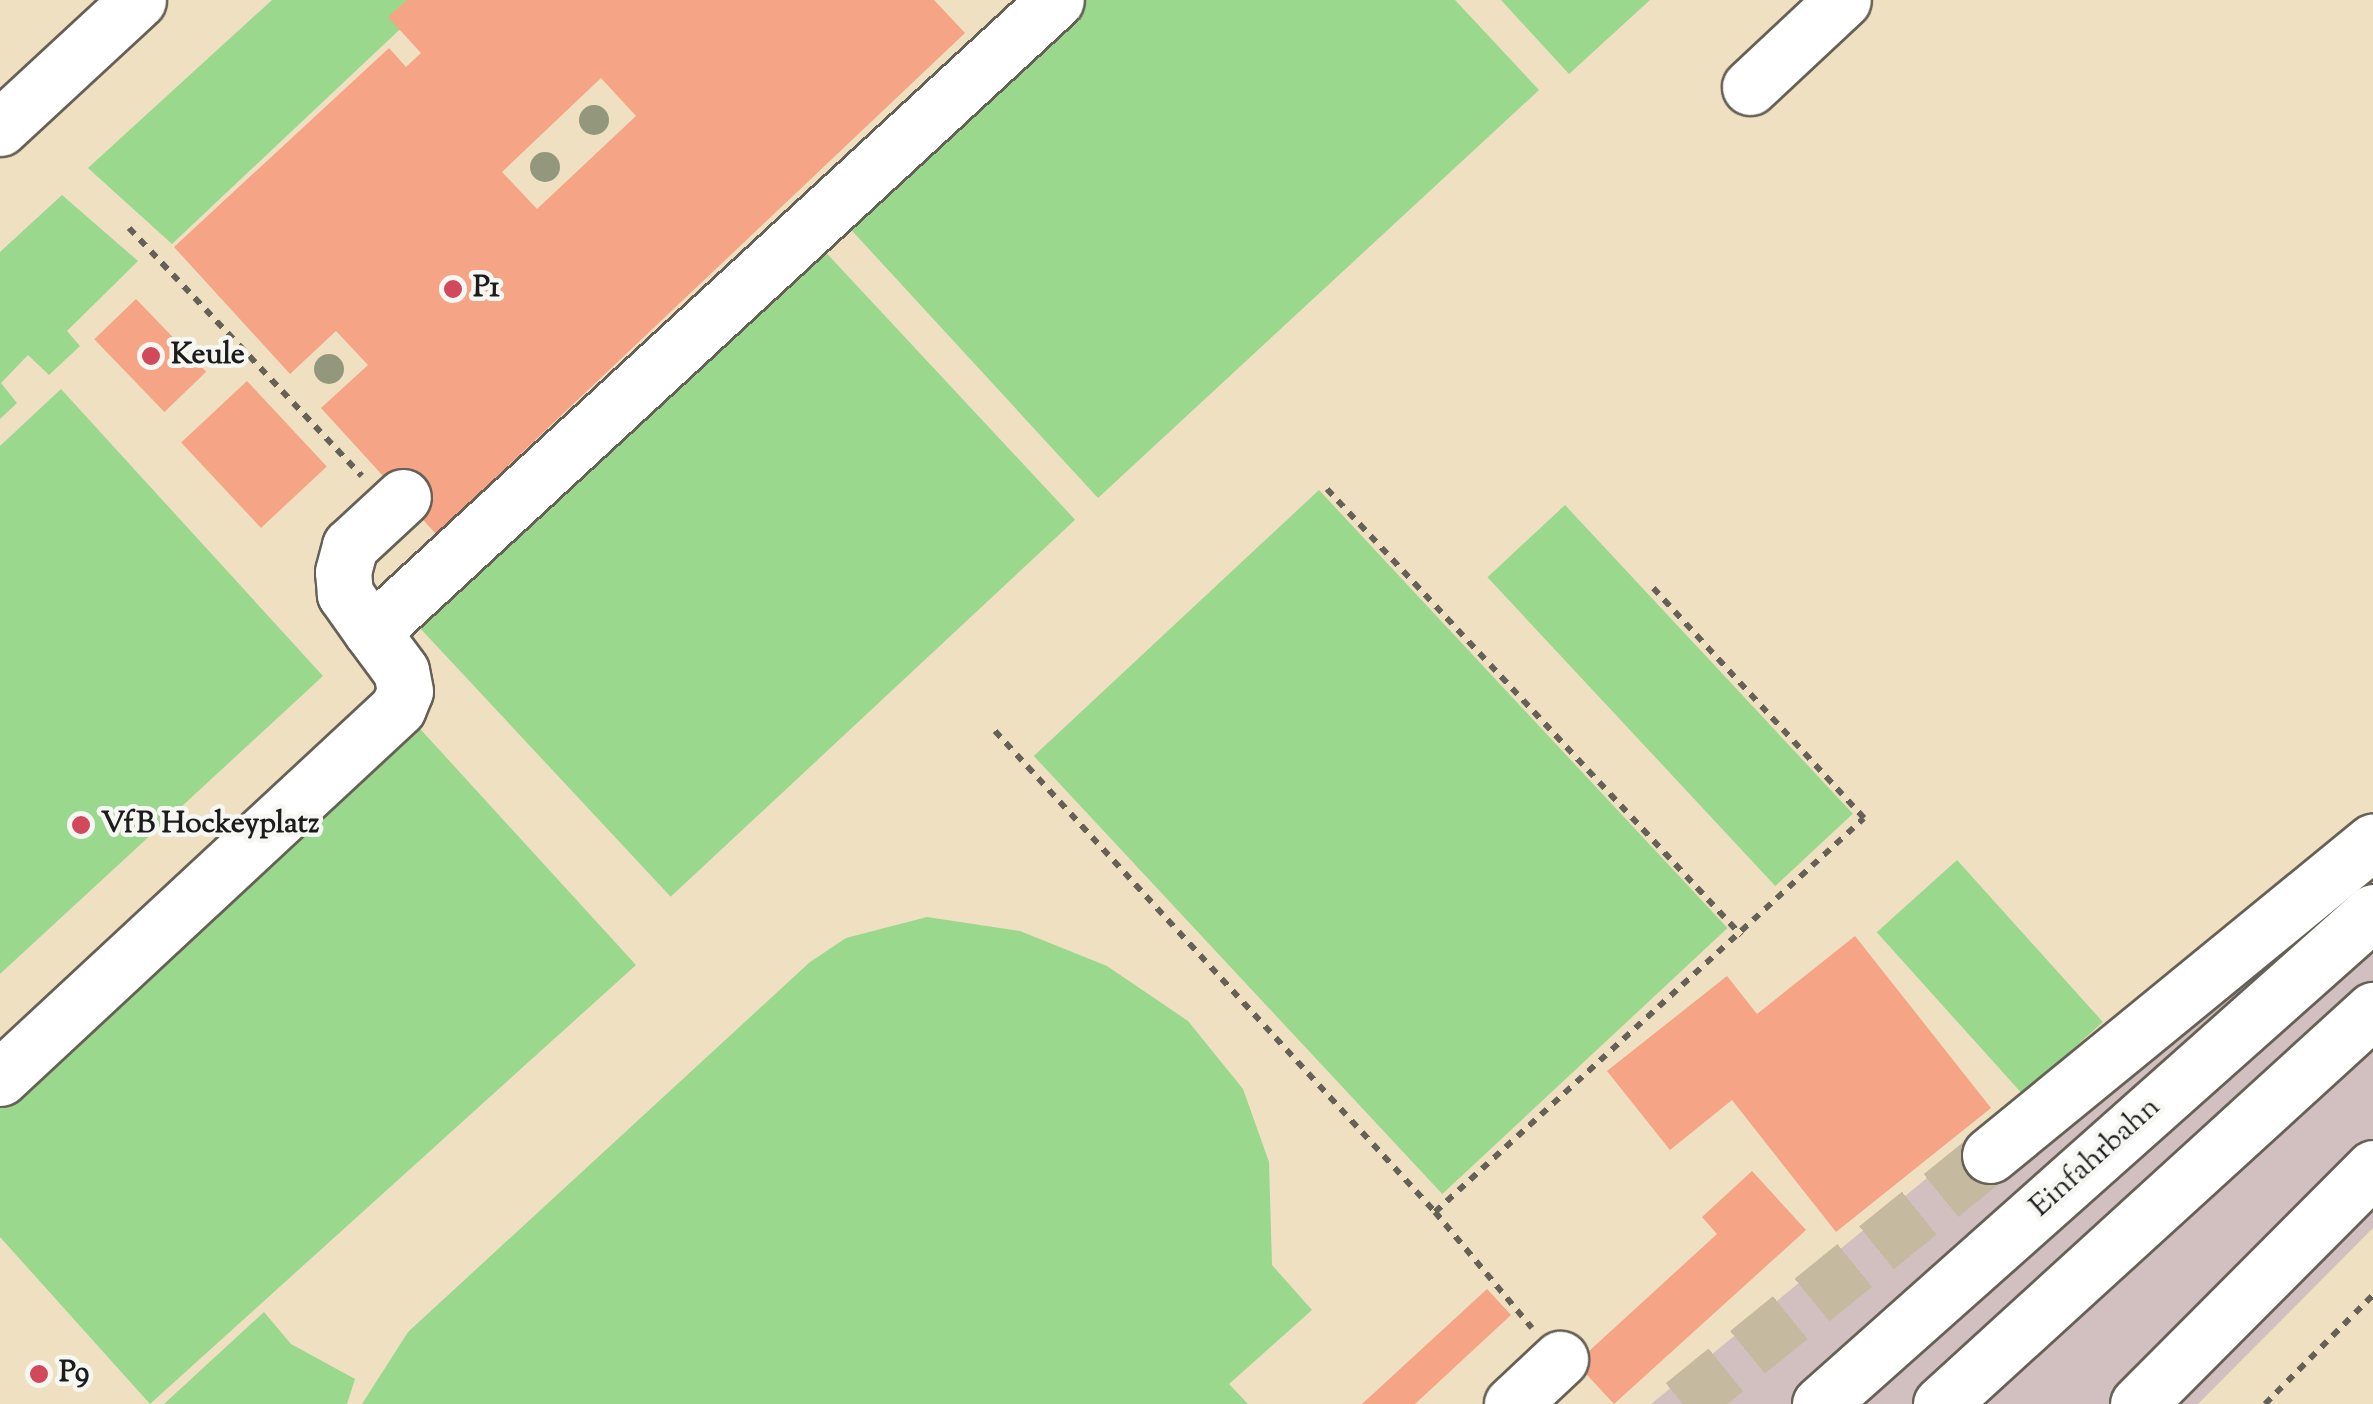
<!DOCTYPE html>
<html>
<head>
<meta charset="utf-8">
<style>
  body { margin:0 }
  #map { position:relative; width:2373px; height:1404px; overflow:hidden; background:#efe0c1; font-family:"Sorts Mill Goudy",serif }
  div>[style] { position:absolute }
  .industrial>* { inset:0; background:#d2bfc0 }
  .green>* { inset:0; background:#9ad88e; transform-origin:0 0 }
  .building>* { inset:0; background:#f5a485; transform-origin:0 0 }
  .minor-tunnel>* { height:55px; margin-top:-27.5px; transform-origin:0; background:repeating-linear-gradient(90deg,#c5b9a0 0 55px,transparent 0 83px) }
  .path>* { height:6px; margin-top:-3px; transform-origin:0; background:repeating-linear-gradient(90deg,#666156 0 8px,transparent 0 16px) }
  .roads { filter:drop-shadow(2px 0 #666156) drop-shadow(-2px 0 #666156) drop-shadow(0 2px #666156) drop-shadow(0 -2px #666156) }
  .minor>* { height:55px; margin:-27.5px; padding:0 27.5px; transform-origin:27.5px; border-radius:27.5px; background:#fff }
  .trees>* { width:30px; height:30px; margin:-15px; border-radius:50%; background:#93987c }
  .dots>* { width:28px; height:28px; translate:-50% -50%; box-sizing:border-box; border:5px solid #f6f6f2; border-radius:50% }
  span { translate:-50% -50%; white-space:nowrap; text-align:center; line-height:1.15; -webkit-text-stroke:9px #f6f6f2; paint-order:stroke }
  .poi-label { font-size:30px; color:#1c1c1c; font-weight:700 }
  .left { translate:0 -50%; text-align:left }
  .street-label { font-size:30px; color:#1c1c1c }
</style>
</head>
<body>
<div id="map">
  <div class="industrial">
    <div style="clip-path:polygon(2373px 813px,2373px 1228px,2198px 1404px,1651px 1404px)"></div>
  </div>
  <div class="green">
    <div style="clip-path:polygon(272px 0,431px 0,172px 244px,88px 168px)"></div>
    <div style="clip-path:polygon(1084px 0,1455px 0,1539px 90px,1098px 498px,844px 222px)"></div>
    <div style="clip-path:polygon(1501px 0,1650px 0,1569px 74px)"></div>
    <div style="clip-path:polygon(62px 195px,138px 261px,67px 331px,80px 346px,49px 375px,28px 355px,1px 383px,17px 403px,0 419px,0 252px)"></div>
    <div style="left:818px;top:244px;width:377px;height:553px;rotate:47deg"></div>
    <div style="clip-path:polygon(61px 389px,323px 676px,0 974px,0 446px)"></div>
    <div style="left:1319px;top:490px;width:599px;height:390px;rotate:47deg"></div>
    <div style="left:1565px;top:505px;width:422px;height:106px;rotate:47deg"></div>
    <div style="clip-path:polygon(412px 720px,636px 965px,150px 1404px,0 1237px,0 1108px)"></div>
    <div style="left:1957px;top:860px;width:218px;height:108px;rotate:48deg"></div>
    <div style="clip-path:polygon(927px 917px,1020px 931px,1107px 966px,1188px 1021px,1243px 1089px,1269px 1162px,1272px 1265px,1312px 1310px,1229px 1384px,1248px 1404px,362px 1404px,408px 1332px,810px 962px,846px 938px)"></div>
    <div style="clip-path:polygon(264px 1312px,291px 1344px,355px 1379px,347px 1404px,164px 1404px)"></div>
  </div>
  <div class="building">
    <div style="clip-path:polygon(evenodd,407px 0,934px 0,965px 33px,436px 534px,321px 408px,368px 365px,336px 331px,290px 374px,174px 247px,389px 48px,406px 67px,421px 53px,388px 17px,407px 0,601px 78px,636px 116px,537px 209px,502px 172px,601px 78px)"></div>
    <div style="left:136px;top:299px;width:101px;height:58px;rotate:46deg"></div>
    <div style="left:247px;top:381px;width:117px;height:90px;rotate:47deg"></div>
    <div style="clip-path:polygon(1855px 936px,1991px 1108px,1836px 1232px,1732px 1100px,1670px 1150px,1607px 1071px,1727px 976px,1757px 1014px)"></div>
    <div style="clip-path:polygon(1752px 1171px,1806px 1230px,1614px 1404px,1576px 1363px,1717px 1234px,1702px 1217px)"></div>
    <div style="clip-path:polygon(1487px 1289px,1511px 1315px,1415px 1404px,1362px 1404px)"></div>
  </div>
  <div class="minor-tunnel">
    <div style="left:1683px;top:1404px;width:395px;rotate:-39deg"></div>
  </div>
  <div class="path">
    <div style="left:129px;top:228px;width:340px;rotate:46.8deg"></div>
    <div style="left:1327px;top:489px;width:609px;rotate:47.13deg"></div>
    <div style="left:995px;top:731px;width:652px;rotate:47.55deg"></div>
    <div style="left:1435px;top:1212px;width:151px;rotate:50.1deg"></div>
    <div style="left:1435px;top:1212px;width:582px;rotate:-42.56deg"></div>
    <div style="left:1864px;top:818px;width:319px;rotate:-132.5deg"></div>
    <div style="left:2265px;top:1404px;width:153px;rotate:-45.3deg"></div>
  </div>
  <div class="roads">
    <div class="minor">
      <div style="left:1750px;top:87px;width:127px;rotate:-43.1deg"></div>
      <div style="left:0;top:128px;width:188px;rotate:-42.8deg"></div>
      <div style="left:372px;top:632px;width:47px;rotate:-125.4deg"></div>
      <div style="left:345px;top:594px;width:22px;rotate:-95deg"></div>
      <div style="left:343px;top:572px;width:27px;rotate:-75deg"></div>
      <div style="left:350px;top:546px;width:72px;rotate:-42.8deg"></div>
      <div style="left:0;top:1078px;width:543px;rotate:-42.91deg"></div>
      <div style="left:398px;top:708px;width:18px;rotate:-68deg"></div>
      <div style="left:405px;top:691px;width:20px;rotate:-101deg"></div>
      <div style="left:401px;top:671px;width:49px;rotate:-126.6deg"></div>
      <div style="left:372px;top:632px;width:931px;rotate:-42.74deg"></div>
      <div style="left:1990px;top:1155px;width:495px;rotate:-39.3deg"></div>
      <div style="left:1512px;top:1404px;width:66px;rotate:-43.2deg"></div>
      <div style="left:1820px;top:1404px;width:740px;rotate:-41.66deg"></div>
      <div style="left:1941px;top:1404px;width:585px;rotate:-42.37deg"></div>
      <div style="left:2138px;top:1404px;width:333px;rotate:-45.1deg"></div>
    </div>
  </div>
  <div class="trees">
    <div style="left:594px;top:120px"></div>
    <div style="left:545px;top:167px"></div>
    <div style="left:329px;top:369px"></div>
  </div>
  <div class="dots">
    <div style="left:453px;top:289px;background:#d1495b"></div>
    <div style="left:151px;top:356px;background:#d1495b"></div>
    <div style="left:81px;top:825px;background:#d1495b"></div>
    <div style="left:39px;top:1374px;background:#d1495b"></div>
  </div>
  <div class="poi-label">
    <span class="left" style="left:473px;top:289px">P1</span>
    <span class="left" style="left:171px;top:356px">Keule</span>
    <span class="left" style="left:101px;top:825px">VfB Hockeyplatz</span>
    <span class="left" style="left:59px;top:1374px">P9</span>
  </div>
  <div class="street-label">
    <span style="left:2096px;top:1158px;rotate:-42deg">Einfahrbahn</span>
  </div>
</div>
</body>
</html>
